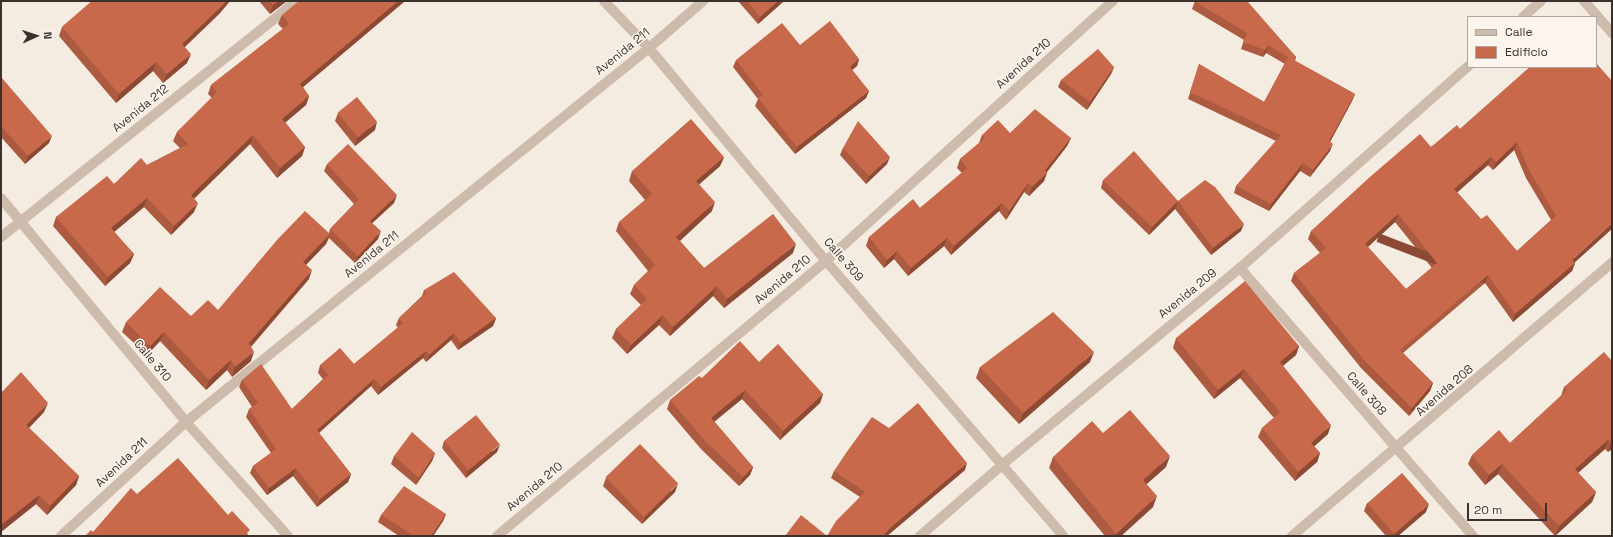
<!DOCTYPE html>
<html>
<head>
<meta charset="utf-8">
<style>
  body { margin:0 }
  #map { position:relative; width:1613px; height:537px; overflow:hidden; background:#f4ebe1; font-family:"Space Grotesk",sans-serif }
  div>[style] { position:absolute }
  .minor>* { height:10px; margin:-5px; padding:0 5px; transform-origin:5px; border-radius:5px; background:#cdbbac }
  .tertiary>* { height:10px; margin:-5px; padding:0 5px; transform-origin:5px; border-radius:5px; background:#cdbbac }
  .wall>* { inset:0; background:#ac5a40 }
  .shaded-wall>* { inset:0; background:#8c4a34; transform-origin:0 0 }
  .building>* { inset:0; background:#c8694b; transform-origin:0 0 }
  span { translate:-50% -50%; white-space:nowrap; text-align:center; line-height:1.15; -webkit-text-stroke:3px #fbf5ee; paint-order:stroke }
  .street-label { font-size:12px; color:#3b302b }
  .frame { position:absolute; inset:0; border:2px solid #3b302b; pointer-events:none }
  .legend { position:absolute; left:1467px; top:16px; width:130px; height:52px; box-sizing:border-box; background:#fbf5ee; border:1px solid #aea6a0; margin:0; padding:5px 7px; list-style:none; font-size:12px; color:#3b302b }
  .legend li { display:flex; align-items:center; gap:8px; height:20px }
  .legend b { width:20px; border:1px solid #aea6a0 }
  .north { position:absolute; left:16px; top:16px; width:40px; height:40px; -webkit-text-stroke:3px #fbf5ee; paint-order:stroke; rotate:87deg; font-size:11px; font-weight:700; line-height:16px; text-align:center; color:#3b302b }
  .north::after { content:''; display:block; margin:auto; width:14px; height:18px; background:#3b302b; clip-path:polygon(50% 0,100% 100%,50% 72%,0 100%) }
  .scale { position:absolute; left:1467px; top:503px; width:80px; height:18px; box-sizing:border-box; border:2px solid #3b302b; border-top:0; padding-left:5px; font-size:12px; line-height:14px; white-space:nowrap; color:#3b302b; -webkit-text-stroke:3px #fbf5ee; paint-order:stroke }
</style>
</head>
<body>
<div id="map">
  <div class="minor">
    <div style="left:1523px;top:17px;width:24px;rotate:-42deg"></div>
    <div style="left:1px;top:198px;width:291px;rotate:50.4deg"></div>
    <div style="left:186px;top:422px;width:153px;rotate:48.2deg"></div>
    <div style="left:1px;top:237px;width:379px;rotate:-38.6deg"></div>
    <div style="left:1240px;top:268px;width:355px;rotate:49deg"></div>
    <div style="left:61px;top:536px;width:169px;rotate:-42.4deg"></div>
    <div style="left:186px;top:422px;width:595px;rotate:-38.93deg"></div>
    <div style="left:649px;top:48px;width:72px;rotate:-41deg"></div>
    <div style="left:497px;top:536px;width:429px;rotate:-39.9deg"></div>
    <div style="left:826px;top:261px;width:387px;rotate:-42.2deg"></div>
    <div style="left:920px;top:536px;width:110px;rotate:-40.9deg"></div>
    <div style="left:1003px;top:464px;width:308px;rotate:-39.6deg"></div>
    <div style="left:1240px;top:268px;width:305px;rotate:-41.5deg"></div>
    <div style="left:1292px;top:536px;width:421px;rotate:-40.5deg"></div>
  </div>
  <div class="tertiary">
    <div style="left:604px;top:1px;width:65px;rotate:46.2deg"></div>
    <div style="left:649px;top:48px;width:277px;rotate:50.3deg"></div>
    <div style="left:826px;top:261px;width:363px;rotate:49.2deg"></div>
    <div style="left:1584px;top:1px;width:43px;rotate:48.8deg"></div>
  </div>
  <div class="wall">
    <div style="clip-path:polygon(92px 1px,230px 1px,219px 14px,185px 47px,187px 63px,163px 83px,153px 71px,116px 103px,59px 36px,62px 27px)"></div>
    <div style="clip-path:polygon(259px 1px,287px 1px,270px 14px)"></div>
    <div style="clip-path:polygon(405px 1px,303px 87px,309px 96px,306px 105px,285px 122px,305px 147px,302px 156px,277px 178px,250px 144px,194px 199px,194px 212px,171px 235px,144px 207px,114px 232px,134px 254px,130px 263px,105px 286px,53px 226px,56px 217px,147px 165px,180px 148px,173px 141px,177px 132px,212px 98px,208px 94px,211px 85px,283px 29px,278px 24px,282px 15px)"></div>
    <div style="clip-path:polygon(738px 1px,784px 1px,758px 24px)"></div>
    <div style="clip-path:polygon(1195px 1px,1249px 4px,1296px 57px,1295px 61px,1355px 94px,1352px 101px,1330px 142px,1330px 151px,1310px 177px,1300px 171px,1269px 211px,1234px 193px,1236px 186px,1276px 141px,1188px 99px,1199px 64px,1264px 102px,1285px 64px,1266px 53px,1263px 57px,1241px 49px,1244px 40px,1192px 9px)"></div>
    <div style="clip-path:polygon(800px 45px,859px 59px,857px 66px,852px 70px,869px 91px,866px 98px,795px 154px,755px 106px,758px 99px,733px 67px,736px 60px)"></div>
    <div style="clip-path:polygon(1114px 67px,1111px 74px,1087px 110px,1058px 87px,1061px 80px)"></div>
    <div style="clip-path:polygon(evenodd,1530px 67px,1575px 263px,1572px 271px,1513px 322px,1485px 283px,1403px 353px,1433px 383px,1430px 391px,1409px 416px,1361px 368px,1291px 281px,1294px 273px,1320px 253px,1308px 239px,1311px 231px,1431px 147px,1460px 129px,1530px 67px,1514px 150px,1526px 178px,1551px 220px,1517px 251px,1481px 219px,1457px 192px,1488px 165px,1493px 170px,1514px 150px,1530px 67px,1395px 222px,1432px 268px,1406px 289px,1368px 247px,1395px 222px)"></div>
    <div style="clip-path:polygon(1px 77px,49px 143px,25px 164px,1px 137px)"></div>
    <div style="clip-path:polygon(338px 113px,375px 130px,355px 146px,335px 121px)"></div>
    <div style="clip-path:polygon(1010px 133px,1071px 138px,1067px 146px,1047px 172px,1044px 181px,1029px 196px,1024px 192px,1006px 220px,999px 211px,951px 255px,944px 246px,908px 276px,894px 259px,884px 268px,866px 246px,869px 237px,920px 208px,962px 173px,957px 168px,960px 159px,979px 143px,982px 135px)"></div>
    <div style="clip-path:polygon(843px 148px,887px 164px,866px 184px,840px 155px)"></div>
    <div style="clip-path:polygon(724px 157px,720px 166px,699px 184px,712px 211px,680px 241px,704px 268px,793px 253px,724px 308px,713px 296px,670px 336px,659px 325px,627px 354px,612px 338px,616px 329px,641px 305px,630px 294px,634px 285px,648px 271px,616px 231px,619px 222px,645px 200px,629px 181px,632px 171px)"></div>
    <div style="clip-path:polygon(327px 164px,394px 203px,372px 223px,378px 239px,355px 263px,329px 238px,326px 244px,306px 265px,309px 279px,251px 347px,251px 361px,232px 377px,227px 370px,206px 390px,160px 341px,147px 355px,122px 332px,126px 322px,191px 316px,218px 310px,329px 233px,330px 229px,354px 204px,324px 171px)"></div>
    <div style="clip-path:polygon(1103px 180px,1178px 201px,1241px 231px,1211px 255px,1175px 209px,1149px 235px,1101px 188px)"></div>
    <div style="clip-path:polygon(424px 290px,496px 318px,493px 326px,458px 350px,451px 340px,426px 362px,423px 358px,378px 395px,371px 386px,319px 433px,351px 474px,348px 482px,317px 507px,293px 476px,267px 495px,250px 473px,253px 466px,271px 453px,246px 417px,249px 409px,252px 407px,239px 387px,242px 380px,292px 409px,323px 379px,318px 373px,320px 365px,354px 364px,398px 328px,396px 325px,399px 318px,422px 296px)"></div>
    <div style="clip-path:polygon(1176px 338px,1299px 346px,1296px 355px,1283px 366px,1328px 434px,1314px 446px,1320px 453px,1317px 462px,1295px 481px,1258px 437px,1262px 428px,1274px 418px,1240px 378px,1214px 399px,1173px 348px)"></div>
    <div style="clip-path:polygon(1612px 361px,1612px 449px,1608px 452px,1605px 449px,1578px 473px,1596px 492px,1592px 502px,1555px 536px,1498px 474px,1485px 485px,1468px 464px,1472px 455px,1510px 443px,1561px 396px,1564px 387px)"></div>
    <div style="clip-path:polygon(759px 362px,823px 394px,820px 403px,780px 440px,742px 399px,714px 421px,753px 467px,750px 475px,739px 486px,701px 449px,667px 409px,670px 400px,702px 378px)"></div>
    <div style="clip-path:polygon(1090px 362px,1019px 424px,976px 378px,980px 367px)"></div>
    <div style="clip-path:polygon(1px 393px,44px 412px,29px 428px,79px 476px,76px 485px,47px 515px,36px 504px,1px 532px)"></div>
    <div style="clip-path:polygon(889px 428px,965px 470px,887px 536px,785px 536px,827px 536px,860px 497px,831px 478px,834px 471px)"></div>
    <div style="clip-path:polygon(1103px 433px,1166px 467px,1146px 484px,1153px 507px,1121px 536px,1105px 536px,1049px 468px,1053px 457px)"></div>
    <div style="clip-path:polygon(444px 441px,497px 452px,466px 478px,442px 448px)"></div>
    <div style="clip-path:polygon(435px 453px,432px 461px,416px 485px,391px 464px,394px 456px)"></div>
    <div style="clip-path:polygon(606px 478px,675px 492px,642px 524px,603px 486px)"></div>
    <div style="clip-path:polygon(1367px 503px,1426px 512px,1398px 536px,1386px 536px,1364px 511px)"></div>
    <div style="clip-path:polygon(446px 514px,443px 521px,433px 536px,399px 536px,378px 522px,381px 515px)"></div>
  </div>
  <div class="shaded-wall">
    <div style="clip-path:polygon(226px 1px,230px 1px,219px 14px,178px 53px,182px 44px)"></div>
    <div style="clip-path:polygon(279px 1px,287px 1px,270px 14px,273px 5px)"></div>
    <div style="clip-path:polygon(398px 1px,405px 1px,296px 93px,300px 84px)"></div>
    <div style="clip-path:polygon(778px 1px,784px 1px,758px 24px,760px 17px)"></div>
    <div style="clip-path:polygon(1268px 45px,1266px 53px,1263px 57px,1265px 50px)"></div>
    <div style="clip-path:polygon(191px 54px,187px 63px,163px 83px,167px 74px)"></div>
    <div style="clip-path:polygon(859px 59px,857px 66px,847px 74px,850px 67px)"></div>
    <div style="clip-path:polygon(156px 62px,153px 71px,116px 103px,119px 94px)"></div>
    <div style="clip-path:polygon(1114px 67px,1111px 74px,1087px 110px,1090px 102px)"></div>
    <div style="clip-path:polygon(869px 91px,866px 98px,795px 154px,797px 147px)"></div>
    <div style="clip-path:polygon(1355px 94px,1352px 101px,1326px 149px,1329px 141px)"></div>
    <div style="clip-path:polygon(309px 96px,306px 105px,279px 128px,282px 119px)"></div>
    <div style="clip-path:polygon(377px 122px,375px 130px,355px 146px,357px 138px)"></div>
    <div style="clip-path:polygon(253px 135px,250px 144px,188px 204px,191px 195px)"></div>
    <div style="clip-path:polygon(52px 136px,49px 143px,25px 164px,28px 156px)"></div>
    <div style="clip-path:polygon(1071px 138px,1067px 146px,1043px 177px,1047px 173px,1044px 181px,1029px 196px,1032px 187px)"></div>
    <div style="clip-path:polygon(1517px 142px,1514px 150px,1493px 170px,1496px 162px)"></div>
    <div style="clip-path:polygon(1333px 144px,1330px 151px,1310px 177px,1313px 170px)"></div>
    <div style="clip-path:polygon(305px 147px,302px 156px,277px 178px,280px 168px)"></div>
    <div style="clip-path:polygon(724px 157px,720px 166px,693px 190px,696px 181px)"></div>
    <div style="clip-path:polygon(890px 157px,887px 164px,866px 184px,869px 176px)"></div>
    <div style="clip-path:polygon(1491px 157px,1488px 165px,1451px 198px,1454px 189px)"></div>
    <div style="clip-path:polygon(1303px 163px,1300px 171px,1269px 211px,1271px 204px)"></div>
    <div style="clip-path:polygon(1028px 183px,1024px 192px,1006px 220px,1009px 211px)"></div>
    <div style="clip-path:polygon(397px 195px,394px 203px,367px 228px,370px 221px)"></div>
    <div style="clip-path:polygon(147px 198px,144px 207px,108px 237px,111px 228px)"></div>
    <div style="clip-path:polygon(1178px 201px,1175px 209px,1149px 235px,1152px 227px)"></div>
    <div style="clip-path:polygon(715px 202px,712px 211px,673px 247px,676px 237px)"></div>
    <div style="clip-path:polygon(198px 203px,194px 212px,171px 235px,174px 226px)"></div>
    <div style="clip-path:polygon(1002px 203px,999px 211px,951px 255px,954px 246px)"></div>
    <div style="clip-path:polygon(1398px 214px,1395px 222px,1362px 252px,1365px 244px)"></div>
    <div style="clip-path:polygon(1612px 223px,1612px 229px,1573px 264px,1575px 263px,1572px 271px,1513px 322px,1515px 314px,1572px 260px)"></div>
    <div style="clip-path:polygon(1244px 224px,1241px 231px,1211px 255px,1213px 248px)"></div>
    <div style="clip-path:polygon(381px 231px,378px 239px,355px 263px,358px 256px)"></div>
    <div style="clip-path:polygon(330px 234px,326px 244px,299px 272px,303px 262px)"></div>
    <div style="clip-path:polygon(947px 238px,944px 246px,908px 276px,911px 268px)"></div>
    <div style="clip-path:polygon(796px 244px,793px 253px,724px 308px,727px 299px)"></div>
    <div style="clip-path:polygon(897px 251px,894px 259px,884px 268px,887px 260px)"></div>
    <div style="clip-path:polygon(134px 254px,130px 263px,105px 286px,108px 277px)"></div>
    <div style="clip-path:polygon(312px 270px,309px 279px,245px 353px,249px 343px)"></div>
    <div style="left:1488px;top:275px;width:9px;height:116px;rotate:111deg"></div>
    <div style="clip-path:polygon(717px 286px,713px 296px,670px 336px,673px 327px)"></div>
    <div style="clip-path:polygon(663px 315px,659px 325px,627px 354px,631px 345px)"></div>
    <div style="clip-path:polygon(496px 318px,493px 326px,458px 350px,461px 343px)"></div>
    <div style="clip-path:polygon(164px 332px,160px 341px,147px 355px,150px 346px)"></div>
    <div style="clip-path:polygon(454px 333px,451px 340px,426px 362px,429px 355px)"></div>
    <div style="clip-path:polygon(1299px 346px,1296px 355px,1276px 371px,1280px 362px)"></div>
    <div style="clip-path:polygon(426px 351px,423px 358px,378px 395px,381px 387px)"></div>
    <div style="clip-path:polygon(254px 352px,251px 361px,232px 377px,235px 367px)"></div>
    <div style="clip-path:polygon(1094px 352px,1090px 362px,1019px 424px,1023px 413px)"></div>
    <div style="clip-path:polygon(231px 360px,227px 370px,206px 390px,209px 380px)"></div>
    <div style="clip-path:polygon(1244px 369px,1240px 378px,1214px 399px,1218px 390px)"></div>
    <div style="clip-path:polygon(374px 379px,371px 386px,314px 437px,317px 430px)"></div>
    <div style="clip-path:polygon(1433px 383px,1430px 391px,1409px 416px,1412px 408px)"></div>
    <div style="clip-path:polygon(745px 390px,742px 399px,708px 427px,711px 418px)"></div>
    <div style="clip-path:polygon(823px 394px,820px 403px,780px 440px,783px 431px)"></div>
    <div style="clip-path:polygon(48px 403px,44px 412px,23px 434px,26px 425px)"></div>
    <div style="clip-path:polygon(1331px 425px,1328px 434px,1308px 452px,1311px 443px)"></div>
    <div style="clip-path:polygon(1609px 439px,1605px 449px,1571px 479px,1575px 469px)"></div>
    <div style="clip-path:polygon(1611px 442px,1612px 442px,1612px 449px,1608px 452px)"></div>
    <div style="clip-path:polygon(500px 445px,497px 452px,466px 478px,468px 471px)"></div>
    <div style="clip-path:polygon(435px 453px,432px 461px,416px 485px,419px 478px)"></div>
    <div style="clip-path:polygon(1320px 453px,1317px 462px,1295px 481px,1298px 472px)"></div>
    <div style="clip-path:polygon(1170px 456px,1166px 467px,1139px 491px,1143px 480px)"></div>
    <div style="clip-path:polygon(967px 463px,965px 470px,887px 536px,883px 536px,890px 528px)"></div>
    <div style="clip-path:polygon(1502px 464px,1498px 474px,1485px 485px,1489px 475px)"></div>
    <div style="clip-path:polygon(753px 467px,750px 475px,739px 486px,743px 477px)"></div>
    <div style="clip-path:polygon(296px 468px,293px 476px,267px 495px,269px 488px)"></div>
    <div style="clip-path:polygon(351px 474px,348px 482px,317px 507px,320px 499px)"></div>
    <div style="clip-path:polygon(79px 476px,76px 485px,47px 515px,50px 506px)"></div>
    <div style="clip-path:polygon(678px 484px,675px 492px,642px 524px,645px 517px)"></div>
    <div style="clip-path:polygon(1596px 492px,1592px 502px,1555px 536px,1559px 526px)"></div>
    <div style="clip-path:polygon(39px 495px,36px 504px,1px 532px,1px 525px)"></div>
    <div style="clip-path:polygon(1157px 496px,1153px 507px,1121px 536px,1115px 536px,1116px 534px)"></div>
    <div style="clip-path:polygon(1429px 504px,1426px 512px,1398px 536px,1394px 536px,1394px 534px)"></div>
    <div style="clip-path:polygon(446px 514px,443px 521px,433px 536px,431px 536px)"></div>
  </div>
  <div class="building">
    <div style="clip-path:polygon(92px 1px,226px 1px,223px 5px,182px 44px,191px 54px,167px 74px,156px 62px,119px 94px,62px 27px)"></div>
    <div style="clip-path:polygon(270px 1px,279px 1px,273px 5px)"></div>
    <div style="clip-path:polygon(299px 1px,398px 1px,300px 84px,309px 96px,282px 119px,305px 147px,280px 168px,253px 135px,191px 195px,198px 203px,174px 226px,147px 198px,111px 228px,134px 254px,108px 277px,56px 217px,107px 176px,114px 184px,141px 158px,147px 165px,188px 144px,177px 132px,217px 92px,211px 85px,289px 24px,282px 15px)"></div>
    <div style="clip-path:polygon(747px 1px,778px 1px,760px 17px)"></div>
    <div style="clip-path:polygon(1194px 1px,1249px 1px,1248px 2px,1296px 57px,1294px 60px,1355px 94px,1329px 141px,1333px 144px,1313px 170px,1303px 163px,1271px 204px,1236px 186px,1281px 135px,1190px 92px,1199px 64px,1264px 102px,1288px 57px,1268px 45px,1265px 50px,1243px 42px,1247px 33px)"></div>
    <div style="clip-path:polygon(830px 21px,859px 59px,850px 67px,869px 91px,797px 147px,758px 98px,763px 95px,736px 60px,782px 23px,800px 45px)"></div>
    <div style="clip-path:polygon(1098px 49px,1114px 67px,1090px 102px,1061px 80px)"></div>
    <div style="clip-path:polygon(evenodd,1596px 63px,1612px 81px,1612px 223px,1572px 260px,1575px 263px,1515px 314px,1488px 275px,1400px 350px,1433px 383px,1412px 408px,1364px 360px,1294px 273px,1326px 248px,1311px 231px,1371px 176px,1420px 134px,1431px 147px,1457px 125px,1460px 129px,1530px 67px,1596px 67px,1596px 63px,1517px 142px,1529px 170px,1556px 216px,1517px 251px,1487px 215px,1481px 219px,1454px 189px,1491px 157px,1496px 162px,1517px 142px,1596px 63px,1398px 214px,1437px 263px,1406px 289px,1365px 244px,1398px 214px)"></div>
    <div style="clip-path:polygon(1px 77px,52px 136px,28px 156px,1px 126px)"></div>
    <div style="left:357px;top:97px;width:32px;height:25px;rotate:51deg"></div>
    <div style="clip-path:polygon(1035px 109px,1071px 138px,1045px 170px,1047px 173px,1032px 187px,1028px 183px,1009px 211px,1002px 203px,954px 246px,947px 238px,911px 268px,897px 251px,887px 260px,869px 237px,913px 199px,920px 208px,967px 168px,960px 159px,985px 138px,982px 135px,998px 120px,1010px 133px)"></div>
    <div style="clip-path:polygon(691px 119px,724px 157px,696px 181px,715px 202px,676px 237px,704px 268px,773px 214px,796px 244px,727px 299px,717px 286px,673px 327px,663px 315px,631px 345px,616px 329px,647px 299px,634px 285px,655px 265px,619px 222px,652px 194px,632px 171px)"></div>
    <div style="clip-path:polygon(858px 121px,890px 157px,869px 176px,843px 148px)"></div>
    <div style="clip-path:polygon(348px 144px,397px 195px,370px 221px,381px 231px,358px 256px,330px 229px,359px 199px,327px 164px)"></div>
    <div style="clip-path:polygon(1134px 151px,1178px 201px,1152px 227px,1103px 180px)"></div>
    <div style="clip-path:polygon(1205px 180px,1215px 187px,1244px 224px,1213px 248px,1178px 201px)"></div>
    <div style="clip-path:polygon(305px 211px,330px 234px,303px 262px,312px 270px,249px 343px,254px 352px,235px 367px,231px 360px,209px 380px,164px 332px,150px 346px,126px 322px,160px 287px,191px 316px,208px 300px,218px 310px,277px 240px)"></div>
    <div style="clip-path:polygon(454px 272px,496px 318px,461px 343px,454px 333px,429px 355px,426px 351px,381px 387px,374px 379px,317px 430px,351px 474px,320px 499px,296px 468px,269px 488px,253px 466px,276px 449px,249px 409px,258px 403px,242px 380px,261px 364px,292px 409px,328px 375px,320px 365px,340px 348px,354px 364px,403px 323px,399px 318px,426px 293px,424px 290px)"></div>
    <div style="clip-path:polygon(1245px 281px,1299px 346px,1280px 362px,1331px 425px,1311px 443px,1320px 453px,1298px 472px,1262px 428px,1280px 412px,1244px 369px,1218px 390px,1176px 338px)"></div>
    <div style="clip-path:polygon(1053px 312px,1094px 352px,1023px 413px,980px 367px)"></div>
    <div style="clip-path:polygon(740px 341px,759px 362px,778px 344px,823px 394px,783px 431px,745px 390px,711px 418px,753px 467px,743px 477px,704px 440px,670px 400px,699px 376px,702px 378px)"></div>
    <div style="clip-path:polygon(1604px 352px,1612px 361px,1612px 442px,1611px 442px,1609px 439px,1575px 469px,1596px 492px,1559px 526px,1502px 464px,1489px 475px,1472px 455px,1499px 430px,1510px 443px,1567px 390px,1564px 387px)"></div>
    <div style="clip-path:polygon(21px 372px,48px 403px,26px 425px,79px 476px,50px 506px,39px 495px,1px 525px,1px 393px)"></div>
    <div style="clip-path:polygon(918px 403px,967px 463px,890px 528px,883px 536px,785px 536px,801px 515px,827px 536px,836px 521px,865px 492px,834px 471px,846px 453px,872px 417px,889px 428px)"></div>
    <div style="clip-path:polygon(1130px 410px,1170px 456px,1143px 480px,1157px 496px,1116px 534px,1053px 457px,1092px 421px,1103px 433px)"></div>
    <div style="left:476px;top:415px;width:38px;height:41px;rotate:51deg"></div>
    <div style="clip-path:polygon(412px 432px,435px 453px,419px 478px,394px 456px)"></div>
    <div style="left:640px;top:444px;width:55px;height:48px;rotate:46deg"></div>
    <div style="clip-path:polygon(178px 458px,228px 515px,232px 511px,250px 530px,247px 533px,249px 536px,85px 536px,91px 530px,93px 532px,131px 488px,137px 494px)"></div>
    <div style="left:1402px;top:473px;width:41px;height:46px;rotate:49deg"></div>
    <div style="clip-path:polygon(404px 486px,446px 514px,431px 536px,414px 536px,381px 515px)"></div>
  </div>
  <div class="street-label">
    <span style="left:623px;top:52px;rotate:-39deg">Avenida 211</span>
    <span style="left:1024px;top:64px;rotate:-42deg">Avenida 210</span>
    <span style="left:141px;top:109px;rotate:-39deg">Avenida 212</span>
    <span style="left:372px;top:255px;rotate:-39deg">Avenida 211</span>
    <span style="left:843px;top:260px;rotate:49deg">Calle 309</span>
    <span style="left:783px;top:280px;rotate:-40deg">Avenida 210</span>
    <span style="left:1188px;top:294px;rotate:-39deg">Avenida 209</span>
    <span style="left:152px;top:361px;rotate:50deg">Calle 310</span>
    <span style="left:1445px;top:391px;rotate:-41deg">Avenida 208</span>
    <span style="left:1366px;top:394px;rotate:49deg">Calle 308</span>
    <span style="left:122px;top:463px;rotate:-43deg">Avenida 211</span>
    <span style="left:535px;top:487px;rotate:-40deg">Avenida 210</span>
  </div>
  <div class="frame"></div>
  <ul class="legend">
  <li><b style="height:5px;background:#cdbbac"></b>Calle</li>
  <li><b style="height:11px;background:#c8694b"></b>Edificio</li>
  </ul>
  <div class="north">N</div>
  <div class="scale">20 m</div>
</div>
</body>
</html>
